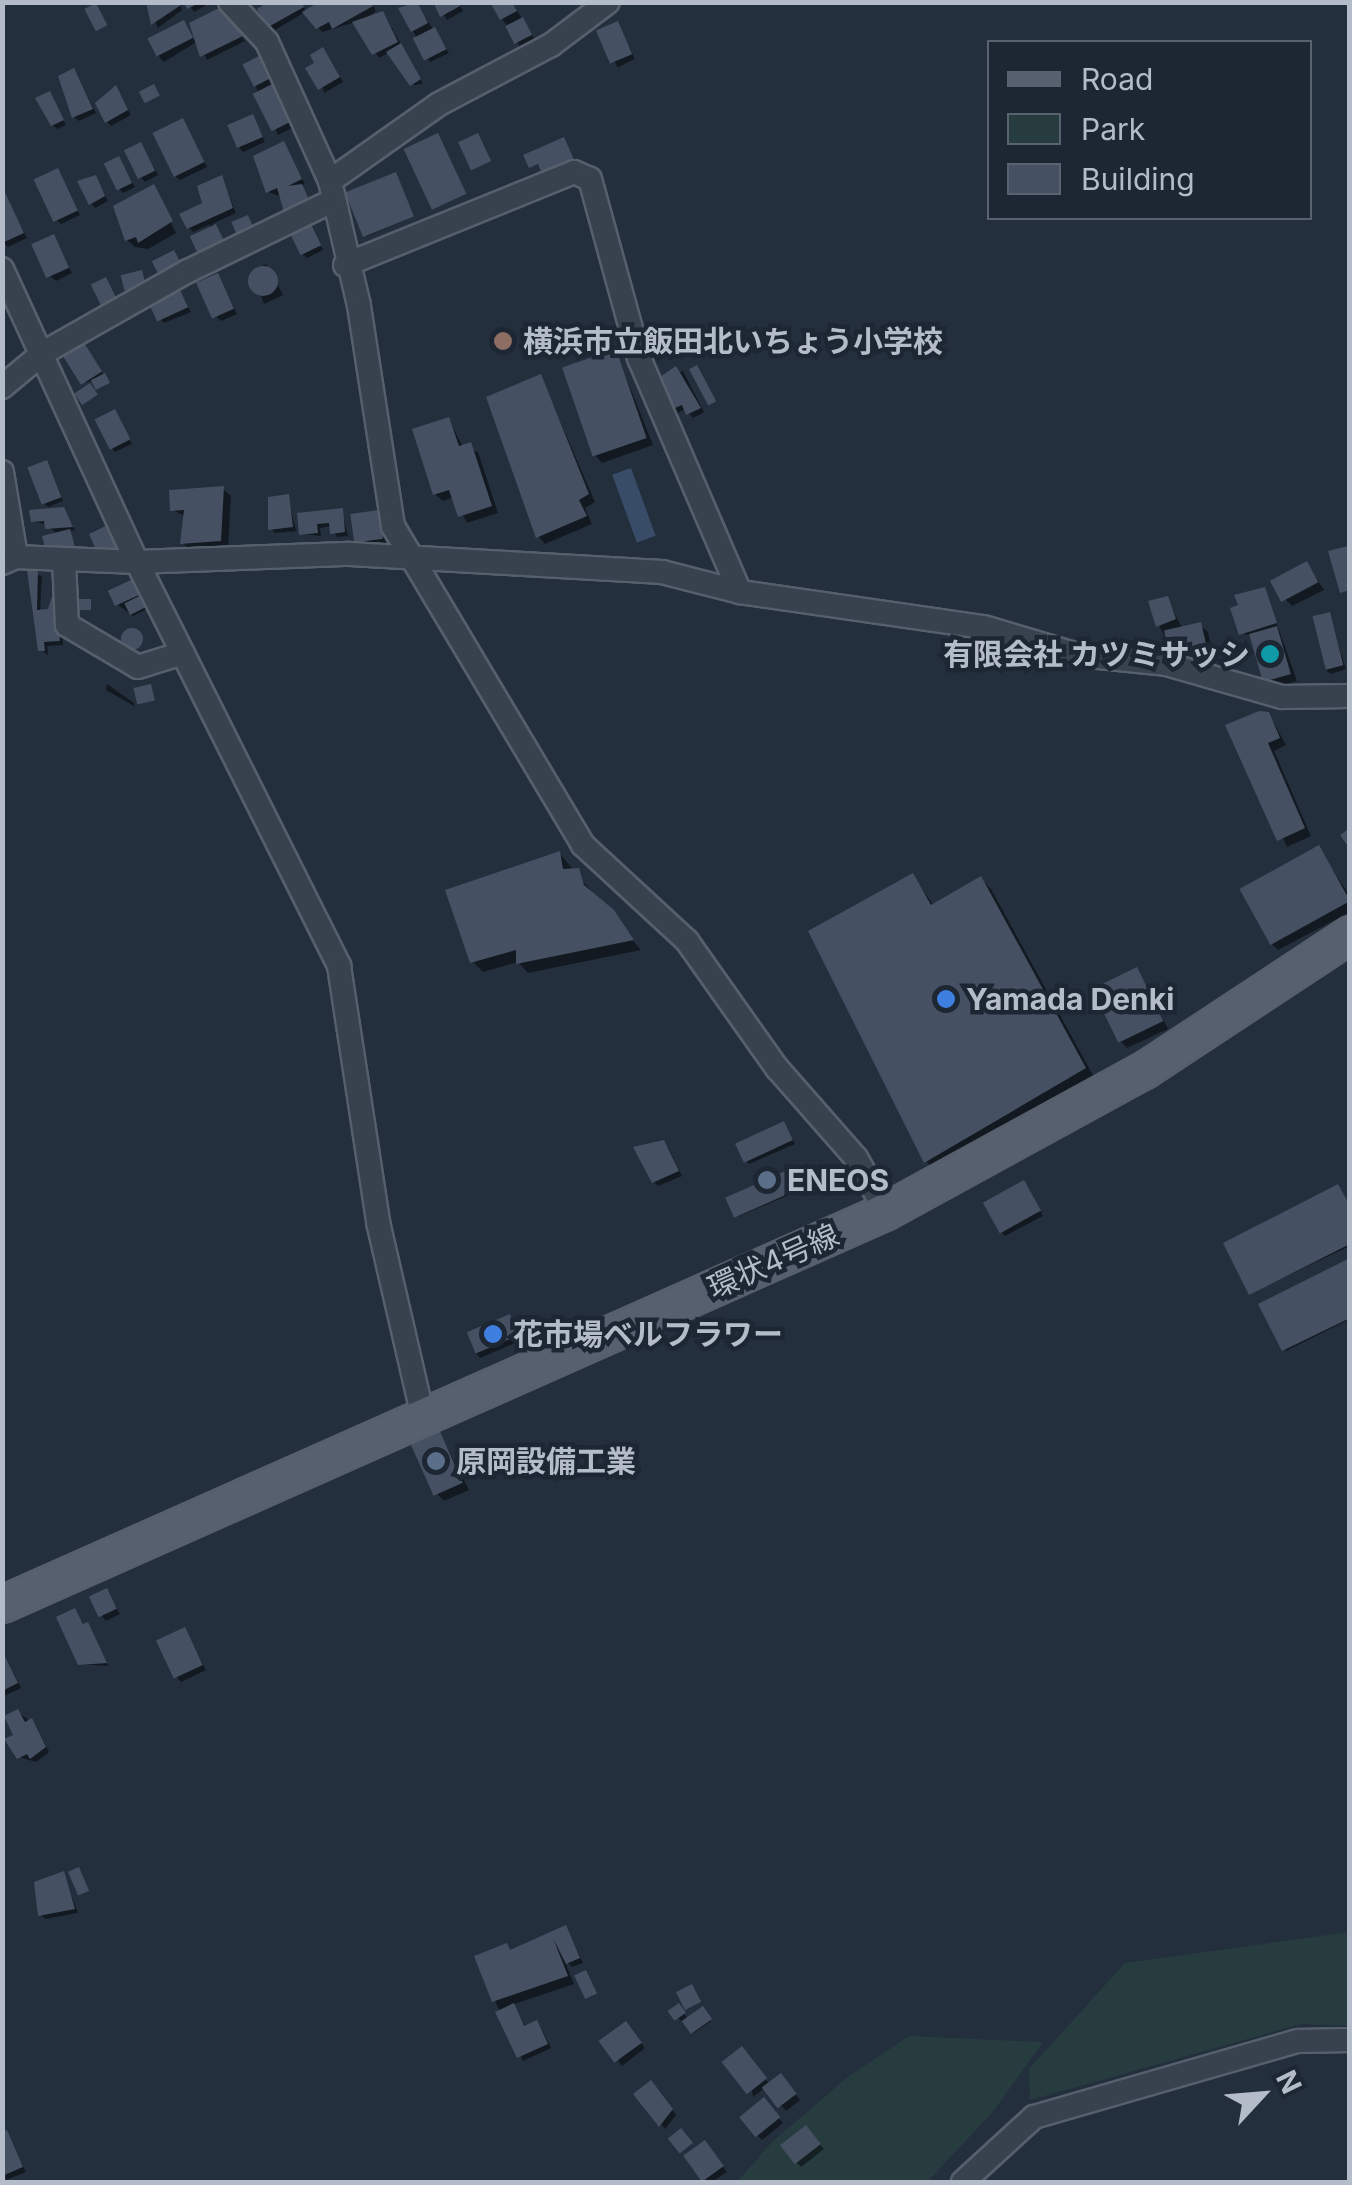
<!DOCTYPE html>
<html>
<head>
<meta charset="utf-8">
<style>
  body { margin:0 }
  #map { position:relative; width:1352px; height:2185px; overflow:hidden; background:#242f3e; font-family:Inter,"Noto Sans JP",sans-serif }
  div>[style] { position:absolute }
  .green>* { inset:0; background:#263c3f }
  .water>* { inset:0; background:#394c67; transform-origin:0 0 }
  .shadow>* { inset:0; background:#0007; transform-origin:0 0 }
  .building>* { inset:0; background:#455162; transform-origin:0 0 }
  .round { border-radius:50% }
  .roads { filter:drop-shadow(2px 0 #565f6c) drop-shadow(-2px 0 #565f6c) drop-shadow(0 2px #565f6c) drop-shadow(0 -2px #565f6c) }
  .street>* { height:22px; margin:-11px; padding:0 11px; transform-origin:11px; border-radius:11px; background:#38414e }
  .primary>* { height:35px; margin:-17.5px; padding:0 17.5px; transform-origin:17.5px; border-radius:17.5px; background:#56606e }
  .dots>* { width:28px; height:28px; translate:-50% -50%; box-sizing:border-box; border:5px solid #1d2633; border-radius:50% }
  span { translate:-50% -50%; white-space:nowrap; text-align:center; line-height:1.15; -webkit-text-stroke:9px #1d2633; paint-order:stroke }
  .poi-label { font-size:30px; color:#b4bcc9; font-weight:700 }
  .left { translate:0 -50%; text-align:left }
  .right { translate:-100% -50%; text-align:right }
  .street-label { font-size:30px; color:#b4bcc9 }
  .frame { position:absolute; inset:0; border:5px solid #b4bcc9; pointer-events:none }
  .legend { position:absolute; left:987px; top:40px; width:325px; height:180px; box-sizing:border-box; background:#1d2633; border:2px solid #59626f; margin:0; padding:12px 18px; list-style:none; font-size:30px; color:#b4bcc9 }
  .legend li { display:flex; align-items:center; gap:20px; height:50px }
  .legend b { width:50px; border:2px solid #59626f }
  .north { position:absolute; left:1212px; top:2045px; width:100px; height:100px; -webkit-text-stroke:8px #1d2633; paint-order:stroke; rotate:64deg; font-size:28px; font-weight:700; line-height:40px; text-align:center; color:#b4bcc9 }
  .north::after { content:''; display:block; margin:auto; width:35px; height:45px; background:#b4bcc9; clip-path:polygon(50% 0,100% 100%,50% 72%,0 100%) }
</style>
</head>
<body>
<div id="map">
  <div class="green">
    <div style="clip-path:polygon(1349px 1932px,1349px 2026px,1301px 2024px,1030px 2100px,1029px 2069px,1125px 1963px)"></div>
    <div style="clip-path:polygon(909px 2036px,1043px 2042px,992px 2113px,927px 2182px,737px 2182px,772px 2142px,849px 2076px)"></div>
  </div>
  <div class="water">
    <div style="left:631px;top:468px;width:72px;height:20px;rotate:70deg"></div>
  </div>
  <div class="shadow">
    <div style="clip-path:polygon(146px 2px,179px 2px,182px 10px,158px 28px)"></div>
    <div style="clip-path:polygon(187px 2px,202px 2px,205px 6px,194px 12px)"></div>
    <div style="clip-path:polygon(301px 2px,307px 13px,371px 2px,376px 11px,365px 20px,387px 19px,423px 84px,414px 85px,390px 52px,379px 58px,356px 22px,322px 32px,305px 12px,275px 30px,270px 26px)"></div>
    <div style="clip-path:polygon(415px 2px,449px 53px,430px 62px,401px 9px)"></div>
    <div style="clip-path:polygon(436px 2px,458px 2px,463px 11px,447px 20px)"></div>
    <div style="clip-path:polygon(512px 2px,535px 40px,521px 48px,502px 18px)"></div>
    <div style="clip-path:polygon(226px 14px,245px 41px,207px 60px,198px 41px,164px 62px,160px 58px,153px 43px,184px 23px,194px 40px)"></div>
    <div style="left:617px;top:24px;width:39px;height:19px;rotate:63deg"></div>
    <div style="clip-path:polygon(327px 54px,343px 82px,324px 93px,317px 63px)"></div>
    <div style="clip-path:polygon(262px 57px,296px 126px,278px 135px,255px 85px)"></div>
    <div style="clip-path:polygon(74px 71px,96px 113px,79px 121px,74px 117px)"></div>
    <div style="clip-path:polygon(116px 88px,131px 115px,111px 126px,107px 122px)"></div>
    <div style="clip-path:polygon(49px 94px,66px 125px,57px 129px,53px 125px)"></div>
    <div style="clip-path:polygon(183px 121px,207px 167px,180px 180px,175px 176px)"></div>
    <div style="clip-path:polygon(256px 122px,265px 142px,243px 152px,239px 148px)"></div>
    <div style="clip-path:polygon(283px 144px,305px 184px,300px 186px,312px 205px,286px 210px,279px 196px,268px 192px)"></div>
    <div style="clip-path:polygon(141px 145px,158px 175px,145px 182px,141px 178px)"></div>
    <div style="clip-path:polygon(119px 159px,135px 187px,123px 193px,119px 189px)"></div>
    <div style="clip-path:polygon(57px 171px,80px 215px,61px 224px,56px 220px)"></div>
    <div style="clip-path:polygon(397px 176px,413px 217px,367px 236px,365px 235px)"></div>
    <div style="clip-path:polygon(95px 178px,108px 201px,95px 208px,91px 203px)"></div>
    <div style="clip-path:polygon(222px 178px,236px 213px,212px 224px,227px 245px,205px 256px,200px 252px,211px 224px,193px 232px,189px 228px)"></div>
    <div style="clip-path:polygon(153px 187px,176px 233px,148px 249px,135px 247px,127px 240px)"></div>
    <div style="clip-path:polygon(4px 194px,27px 238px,8px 247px,2px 241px)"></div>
    <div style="clip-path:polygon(313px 228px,323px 250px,307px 258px,302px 254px)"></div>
    <div style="clip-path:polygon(53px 238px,72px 273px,56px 281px,51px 277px)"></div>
    <div style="clip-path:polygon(266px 264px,283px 295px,264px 304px,252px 271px)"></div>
    <div style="clip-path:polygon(217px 276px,237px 314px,221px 321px,217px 317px)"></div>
    <div style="clip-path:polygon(179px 293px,191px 312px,164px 323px,160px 319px)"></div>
    <div style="clip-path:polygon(87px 349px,107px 381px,81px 382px)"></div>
    <div style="clip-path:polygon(616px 352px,653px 445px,602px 463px,595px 455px)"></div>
    <div style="clip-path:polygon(683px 371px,704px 412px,693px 418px,686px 409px,675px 414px,658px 382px)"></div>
    <div style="clip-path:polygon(541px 377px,595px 502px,585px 508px,592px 524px,545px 544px,538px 536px)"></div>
    <div style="clip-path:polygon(114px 412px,132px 444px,115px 452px,111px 448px)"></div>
    <div style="clip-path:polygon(449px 420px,463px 447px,478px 452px,498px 513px,467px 523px,454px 497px,443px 501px,435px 494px)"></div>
    <div style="clip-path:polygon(47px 462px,63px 501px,48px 507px,43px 503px)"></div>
    <div style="clip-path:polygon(223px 489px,231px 496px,228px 548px,190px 550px,183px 543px,186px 517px,173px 510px)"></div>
    <div style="clip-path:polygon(288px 497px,296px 531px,275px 533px,271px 529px)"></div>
    <div style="clip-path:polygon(63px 509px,75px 530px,69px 531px,79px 554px,47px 525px,33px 521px)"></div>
    <div style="clip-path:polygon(342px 511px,348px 536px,337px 537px,332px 526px,320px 528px,321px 536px,302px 534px,300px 515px)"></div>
    <div style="clip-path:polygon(378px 513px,386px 543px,361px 546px,357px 541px)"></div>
    <div style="clip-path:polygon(1307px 564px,1324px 590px,1292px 606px,1285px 599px)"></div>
    <div style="clip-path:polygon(29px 572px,42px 576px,40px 612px,49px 611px,59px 594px,63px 645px,47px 646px,48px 655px,41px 650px)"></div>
    <div style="clip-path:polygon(134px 581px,149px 608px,133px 616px,117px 604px)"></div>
    <div style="clip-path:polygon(1265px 590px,1297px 681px,1273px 688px,1252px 636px,1241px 633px)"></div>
    <div style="clip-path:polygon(1167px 598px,1182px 628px,1200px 625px,1208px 632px,1212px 651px,1178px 657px,1171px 650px,1159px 625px)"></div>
    <div style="clip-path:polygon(1329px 615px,1346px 669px,1331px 674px,1326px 670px)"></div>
    <div style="clip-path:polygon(132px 628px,142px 636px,135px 652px,122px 644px)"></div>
    <div style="clip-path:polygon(107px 684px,134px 703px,134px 706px,106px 690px)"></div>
    <div style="clip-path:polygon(1269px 714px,1286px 745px,1274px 751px,1311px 836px,1287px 847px,1229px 726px)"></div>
    <div style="clip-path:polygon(1318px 848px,1350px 896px,1350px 912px,1278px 950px,1271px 943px)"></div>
    <div style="clip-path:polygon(560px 854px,641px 950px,528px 973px,518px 962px,483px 972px,473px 962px)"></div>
    <div style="clip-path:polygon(913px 876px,934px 906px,981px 879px,991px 889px,1095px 1079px,936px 1171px,926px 1161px)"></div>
    <div style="clip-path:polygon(1137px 970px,1168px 1029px,1127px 1048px,1120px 1041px)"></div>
    <div style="clip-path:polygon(784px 1124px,795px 1144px,749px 1164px,745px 1159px)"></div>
    <div style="clip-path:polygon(668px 1147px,682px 1176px,658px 1186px,654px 1182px)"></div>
    <div style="clip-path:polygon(802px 1169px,810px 1186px,737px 1217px)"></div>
    <div style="clip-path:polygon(1028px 1188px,1043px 1216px,1005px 1236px,1001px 1232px)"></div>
    <div style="clip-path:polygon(1350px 1209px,1350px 1246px,1251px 1293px)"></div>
    <div style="clip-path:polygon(1350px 1261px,1350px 1319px,1286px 1351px,1261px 1305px)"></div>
    <div style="clip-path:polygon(509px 1317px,522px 1340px,480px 1358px,476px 1353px)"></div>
    <div style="clip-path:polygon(438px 1430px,469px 1490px,444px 1501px,437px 1494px)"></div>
    <div style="clip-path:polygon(106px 1591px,120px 1614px,106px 1621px,102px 1616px)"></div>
    <div style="clip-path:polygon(75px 1611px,79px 1616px,108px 1666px,80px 1664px)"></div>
    <div style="clip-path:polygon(185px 1630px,206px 1670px,181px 1682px,177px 1677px)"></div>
    <div style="clip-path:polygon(2px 1650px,21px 1688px,2px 1697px)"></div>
    <div style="clip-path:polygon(18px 1712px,36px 1726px,49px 1752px,36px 1762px,19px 1757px)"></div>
    <div style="clip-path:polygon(63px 1874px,78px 1913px,45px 1919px,41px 1915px)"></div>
    <div style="clip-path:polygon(566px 1928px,583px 1963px,572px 1967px,564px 1959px,574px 1984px,512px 2005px,526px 2028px,541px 2028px,551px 2048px,523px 2061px,495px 2001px,512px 1952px)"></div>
    <div style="clip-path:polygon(678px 2006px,688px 2019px,702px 2009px,711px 2021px,694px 2033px,671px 2011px)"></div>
    <div style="clip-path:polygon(630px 2029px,645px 2048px,622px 2066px,618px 2061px)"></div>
    <div style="clip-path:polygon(746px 2054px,770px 2085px,785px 2081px,800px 2100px,786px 2111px,766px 2087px,753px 2097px)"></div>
    <div style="clip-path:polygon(655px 2087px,676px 2115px,665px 2129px,636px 2094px)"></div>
    <div style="clip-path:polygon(763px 2100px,783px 2123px,762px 2140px,757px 2135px)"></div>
    <div style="clip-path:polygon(6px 2133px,26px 2172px,6px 2180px,2px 2135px)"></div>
    <div style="clip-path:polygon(810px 2133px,824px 2149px,801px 2167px,797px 2163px)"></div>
    <div style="clip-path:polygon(709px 2148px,727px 2172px,712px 2182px,704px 2181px)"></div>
  </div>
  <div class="building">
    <div style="clip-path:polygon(146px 2px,201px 2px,187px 9px,184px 3px,151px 25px)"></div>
    <div style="clip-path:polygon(268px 2px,302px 2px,304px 7px,268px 27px,257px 9px)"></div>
    <div style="clip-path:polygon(319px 2px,371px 2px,373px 6px,332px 29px,329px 22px,316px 29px,302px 12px)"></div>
    <div style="clip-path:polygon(417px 2px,428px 23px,411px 32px,398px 8px)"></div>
    <div style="clip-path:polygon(433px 2px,458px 2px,460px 6px,440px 17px)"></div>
    <div style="clip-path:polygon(490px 2px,512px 2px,517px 11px,500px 20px)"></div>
    <div style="left:96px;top:3px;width:25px;height:13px;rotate:63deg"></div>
    <div style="clip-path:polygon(221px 7px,243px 36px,200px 57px,189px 23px)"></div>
    <div style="clip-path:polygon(383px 11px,398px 42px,372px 55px,352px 22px)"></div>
    <div style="left:523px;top:17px;width:20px;height:20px;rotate:63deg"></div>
    <div style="left:184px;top:20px;width:20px;height:41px;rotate:63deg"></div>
    <div style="left:618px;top:21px;width:36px;height:24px;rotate:67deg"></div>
    <div style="left:435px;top:27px;width:25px;height:25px;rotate:63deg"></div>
    <div style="clip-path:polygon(401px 43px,421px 79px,410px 86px,386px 52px)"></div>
    <div style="clip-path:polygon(323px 47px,340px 77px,318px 90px,305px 68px,314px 63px,310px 55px)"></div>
    <div style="left:263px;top:54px;width:25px;height:23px;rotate:63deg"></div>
    <div style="clip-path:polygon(74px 68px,93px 109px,72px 118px,58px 76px)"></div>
    <div style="left:274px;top:83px;width:42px;height:24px;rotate:63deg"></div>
    <div style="left:154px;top:84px;width:13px;height:17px;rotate:63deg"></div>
    <div style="clip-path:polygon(116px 85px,128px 110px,105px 123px,95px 103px)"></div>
    <div style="clip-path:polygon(50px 91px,64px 120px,51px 126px,35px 98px)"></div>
    <div style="left:253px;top:114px;width:25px;height:28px;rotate:67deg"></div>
    <div style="left:183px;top:118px;width:49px;height:34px;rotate:64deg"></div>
    <div style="left:438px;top:133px;width:67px;height:38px;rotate:65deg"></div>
    <div style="left:478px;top:133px;width:31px;height:22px;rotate:65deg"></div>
    <div style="clip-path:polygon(564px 137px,575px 162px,543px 176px,538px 164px,529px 168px,523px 155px)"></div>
    <div style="clip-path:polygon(284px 141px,302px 179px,288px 186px,302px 184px,309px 200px,284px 212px,277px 188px,266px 193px,253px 156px)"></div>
    <div style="left:141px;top:142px;width:32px;height:19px;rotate:64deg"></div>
    <div style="left:119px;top:156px;width:30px;height:17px;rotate:64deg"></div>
    <div style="left:58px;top:168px;width:47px;height:27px;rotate:65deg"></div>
    <div style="left:396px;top:172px;width:48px;height:55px;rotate:68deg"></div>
    <div style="clip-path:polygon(96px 175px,105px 196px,89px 205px,77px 181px)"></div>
    <div style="clip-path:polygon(222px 175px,233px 208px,187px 229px,179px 214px,202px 203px,197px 186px)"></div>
    <div style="clip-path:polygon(154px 184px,173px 221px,138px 243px,136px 237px,125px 241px,113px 206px)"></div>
    <div style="clip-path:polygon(2px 186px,24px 233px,2px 243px)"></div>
    <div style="left:248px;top:215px;width:15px;height:18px;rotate:67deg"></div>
    <div style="left:309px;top:220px;width:28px;height:23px;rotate:64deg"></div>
    <div style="left:216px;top:224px;width:19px;height:29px;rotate:65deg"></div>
    <div style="left:54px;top:234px;width:37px;height:25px;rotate:66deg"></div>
    <div style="left:174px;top:250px;width:18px;height:25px;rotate:63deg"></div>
    <div class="round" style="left:248px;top:266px;width:30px;height:30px"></div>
    <div style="left:142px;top:270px;width:16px;height:22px;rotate:76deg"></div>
    <div style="left:218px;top:273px;width:39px;height:24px;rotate:66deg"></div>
    <div style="left:106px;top:277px;width:28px;height:17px;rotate:64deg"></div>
    <div style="left:180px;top:290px;width:19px;height:34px;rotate:65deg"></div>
    <div style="left:83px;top:341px;width:36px;height:25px;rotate:58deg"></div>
    <div style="left:616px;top:349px;width:94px;height:57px;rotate:71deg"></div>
    <div style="left:697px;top:365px;width:41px;height:9px;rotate:62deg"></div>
    <div style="clip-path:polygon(676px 366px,701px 408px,686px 415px,682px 405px,668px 411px,654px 381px)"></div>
    <div style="left:105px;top:373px;width:11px;height:16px;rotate:63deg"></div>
    <div style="clip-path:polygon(541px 374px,589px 494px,579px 500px,587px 516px,536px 538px,486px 397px)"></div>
    <div style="left:90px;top:383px;width:14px;height:19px;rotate:56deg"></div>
    <div style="left:115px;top:409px;width:34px;height:23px;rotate:63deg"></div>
    <div style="clip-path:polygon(449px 417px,459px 446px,471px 442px,492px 506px,458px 517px,449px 490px,433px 495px,412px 429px)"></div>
    <div style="left:47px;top:460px;width:40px;height:21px;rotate:69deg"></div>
    <div style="clip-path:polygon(224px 486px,221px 541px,180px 544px,184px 510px,170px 511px,169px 490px)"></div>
    <div style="clip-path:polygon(289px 494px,293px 527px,268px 530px,268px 497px)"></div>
    <div style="clip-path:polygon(64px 507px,73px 527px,45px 529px,44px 521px,31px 522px,29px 510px)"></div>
    <div style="clip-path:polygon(343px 508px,345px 532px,330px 534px,329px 523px,317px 524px,318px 533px,299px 535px,297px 513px)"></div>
    <div style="left:379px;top:510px;width:29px;height:29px;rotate:82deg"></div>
    <div style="clip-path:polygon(110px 524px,121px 547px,97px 552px,89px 534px)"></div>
    <div style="clip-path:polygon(70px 529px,76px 550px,46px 551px,42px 536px)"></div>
    <div style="clip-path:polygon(1348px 546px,1350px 590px,1340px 593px,1328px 551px)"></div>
    <div style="left:1307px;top:561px;width:24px;height:42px;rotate:62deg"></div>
    <div style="clip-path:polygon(38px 569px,37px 610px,48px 609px,55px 587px,60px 641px,44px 642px,45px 651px,38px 651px,27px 570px)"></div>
    <div style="left:135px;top:578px;width:17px;height:30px;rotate:65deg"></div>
    <div style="clip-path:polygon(1265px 587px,1277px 623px,1239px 635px,1230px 608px,1238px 605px,1234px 595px)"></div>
    <div style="left:143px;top:594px;width:13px;height:21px;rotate:63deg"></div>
    <div style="clip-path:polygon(1168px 596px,1176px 619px,1156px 627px,1148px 601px)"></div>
    <div style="left:91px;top:599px;width:11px;height:19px;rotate:90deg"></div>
    <div style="left:1330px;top:612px;width:55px;height:18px;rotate:76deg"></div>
    <div style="left:1201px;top:622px;width:23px;height:38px;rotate:77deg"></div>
    <div style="left:1277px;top:626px;width:50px;height:29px;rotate:74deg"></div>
    <div class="round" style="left:121px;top:628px;width:22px;height:22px"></div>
    <div style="left:151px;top:684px;width:17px;height:18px;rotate:77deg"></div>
    <div style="clip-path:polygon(1259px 711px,1269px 712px,1280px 738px,1268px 743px,1305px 828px,1277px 841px,1225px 725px)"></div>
    <div style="clip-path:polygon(1350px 828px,1350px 849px,1340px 835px)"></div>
    <div style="left:1319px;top:845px;width:64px;height:91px;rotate:61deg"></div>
    <div style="clip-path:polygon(560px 851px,563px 869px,579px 868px,584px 885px,614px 910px,634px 940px,516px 964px,516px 950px,470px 963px,445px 890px)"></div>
    <div style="clip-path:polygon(913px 873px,931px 905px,981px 876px,1086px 1068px,924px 1163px,808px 931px)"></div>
    <div style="left:1137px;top:967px;width:60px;height:50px;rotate:64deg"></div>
    <div style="left:784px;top:1121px;width:21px;height:54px;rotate:65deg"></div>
    <div style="clip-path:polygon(664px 1140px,679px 1171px,652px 1183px,633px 1147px)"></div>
    <div style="left:801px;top:1164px;width:22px;height:83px;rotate:66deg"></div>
    <div style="left:1024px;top:1180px;width:35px;height:47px;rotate:61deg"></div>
    <div style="clip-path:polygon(1338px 1184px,1350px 1206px,1350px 1244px,1249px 1295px,1223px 1243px)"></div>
    <div style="clip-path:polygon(1350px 1258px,1350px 1318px,1282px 1351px,1258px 1304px)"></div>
    <div style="left:510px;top:1314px;width:23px;height:47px;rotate:67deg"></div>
    <div style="left:438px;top:1427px;width:61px;height:32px;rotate:66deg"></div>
    <div style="left:107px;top:1588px;width:23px;height:20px;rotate:65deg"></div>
    <div style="clip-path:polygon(75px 1608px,83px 1624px,88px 1622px,107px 1663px,78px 1665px,56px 1617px)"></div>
    <div style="left:185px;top:1627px;width:42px;height:32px;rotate:65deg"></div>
    <div style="clip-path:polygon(2px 1650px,18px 1683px,2px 1691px)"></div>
    <div style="clip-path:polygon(18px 1709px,25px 1722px,32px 1718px,46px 1747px,30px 1759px,27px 1754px,17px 1759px,4px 1739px,13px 1735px,4px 1716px)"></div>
    <div style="left:79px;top:1867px;width:26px;height:12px;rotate:67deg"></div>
    <div style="clip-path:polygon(64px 1871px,75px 1909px,38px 1916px,34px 1882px)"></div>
    <div style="clip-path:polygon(566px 1925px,580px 1958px,566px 1964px,553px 1938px,568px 1976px,492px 2002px,474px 1956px,507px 1943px,510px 1950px)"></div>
    <div style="left:586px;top:1970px;width:26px;height:13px;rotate:65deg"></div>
    <div style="left:692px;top:1984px;width:20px;height:18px;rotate:63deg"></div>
    <div style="clip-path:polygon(514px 2003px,524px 2026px,537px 2020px,548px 2044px,517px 2058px,495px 2012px)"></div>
    <div style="left:679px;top:2003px;width:12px;height:14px;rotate:55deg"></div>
    <div style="left:703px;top:2006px;width:16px;height:26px;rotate:55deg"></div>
    <div style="left:626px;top:2021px;width:27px;height:34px;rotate:54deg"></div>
    <div style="left:742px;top:2046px;width:41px;height:26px;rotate:52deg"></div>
    <div style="left:781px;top:2073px;width:26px;height:24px;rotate:53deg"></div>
    <div style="clip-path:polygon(651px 2080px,673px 2109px,659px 2127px,633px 2094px)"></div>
    <div style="left:764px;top:2097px;width:26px;height:32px;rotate:51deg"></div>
    <div style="left:806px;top:2125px;width:24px;height:33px;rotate:52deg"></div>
    <div style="left:681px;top:2128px;width:19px;height:17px;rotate:51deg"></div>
    <div style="clip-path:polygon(7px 2130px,23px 2167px,2px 2176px,2px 2132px)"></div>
    <div style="left:705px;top:2140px;width:32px;height:27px;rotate:54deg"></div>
  </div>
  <div class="roads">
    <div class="street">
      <div style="left:230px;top:2px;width:54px;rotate:47.2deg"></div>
      <div style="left:267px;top:42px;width:153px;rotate:65.6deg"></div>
      <div style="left:330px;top:181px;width:128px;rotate:76.9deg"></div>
      <div style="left:359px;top:306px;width:223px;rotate:81.2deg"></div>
      <div style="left:393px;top:526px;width:371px;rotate:59.2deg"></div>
      <div style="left:583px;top:845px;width:142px;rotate:42.7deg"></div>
      <div style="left:687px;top:941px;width:156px;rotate:54.7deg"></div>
      <div style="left:777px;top:1068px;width:120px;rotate:48.7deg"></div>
      <div style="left:856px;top:1158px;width:61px;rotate:60.5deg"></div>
      <div style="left:330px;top:181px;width:133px;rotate:-35.2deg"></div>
      <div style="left:439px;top:104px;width:127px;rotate:-27.8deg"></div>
      <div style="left:551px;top:45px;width:71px;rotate:-37deg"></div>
      <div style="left:345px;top:265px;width:247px;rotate:-22.1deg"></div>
      <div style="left:574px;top:172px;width:17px;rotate:24deg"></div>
      <div style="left:590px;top:179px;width:186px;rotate:74.7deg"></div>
      <div style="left:639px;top:358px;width:255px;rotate:66.7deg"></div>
      <div style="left:2px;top:269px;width:323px;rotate:65.3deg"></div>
      <div style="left:137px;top:562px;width:452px;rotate:63.4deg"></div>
      <div style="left:339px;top:966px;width:259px;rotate:81.3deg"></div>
      <div style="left:378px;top:1222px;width:200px;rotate:77deg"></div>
      <div style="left:2px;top:387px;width:53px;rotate:-39.7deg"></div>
      <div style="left:43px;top:353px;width:167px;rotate:-29.5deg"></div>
      <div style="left:188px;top:271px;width:162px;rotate:-25.9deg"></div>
      <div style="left:2px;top:472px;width:86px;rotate:80.6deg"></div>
      <div style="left:64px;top:560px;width:65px;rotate:87.4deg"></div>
      <div style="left:67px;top:625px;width:82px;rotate:30.6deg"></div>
      <div style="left:138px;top:667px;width:47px;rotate:-17.3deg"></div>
      <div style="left:2px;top:563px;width:15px;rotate:-23deg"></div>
      <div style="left:16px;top:557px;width:121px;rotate:2.4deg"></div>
      <div style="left:137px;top:562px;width:213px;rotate:-2.2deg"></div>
      <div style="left:350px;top:554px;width:313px;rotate:3.3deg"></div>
      <div style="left:662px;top:572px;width:81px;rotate:14.4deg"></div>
      <div style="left:740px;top:592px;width:246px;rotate:8.2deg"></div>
      <div style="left:984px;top:627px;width:98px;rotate:16.6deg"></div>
      <div style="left:1078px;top:655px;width:88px;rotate:5.8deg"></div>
      <div style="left:1166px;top:664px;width:121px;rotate:15.9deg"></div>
      <div style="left:1282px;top:697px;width:68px;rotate:-0.8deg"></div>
      <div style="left:963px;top:2182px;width:96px;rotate:-42.5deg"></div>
      <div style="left:1034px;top:2117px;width:275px;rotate:-16.1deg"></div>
      <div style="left:1298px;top:2041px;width:52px;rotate:-1.1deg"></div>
    </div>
    <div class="primary">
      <div style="left:2px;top:1604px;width:967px;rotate:-23.97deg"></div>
      <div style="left:886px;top:1211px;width:294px;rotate:-28.7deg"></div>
      <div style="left:1144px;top:1070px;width:247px;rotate:-33.4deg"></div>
    </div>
  </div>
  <div class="dots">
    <div style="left:503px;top:341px;background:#8d6e63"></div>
    <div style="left:1270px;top:654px;background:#0f9aa8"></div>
    <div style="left:946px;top:999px;background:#3f7fe0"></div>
    <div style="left:767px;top:1180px;background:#5c6f8a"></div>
    <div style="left:493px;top:1334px;background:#3f7fe0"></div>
    <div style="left:436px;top:1461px;background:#5c6f8a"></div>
  </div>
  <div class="poi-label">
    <span class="left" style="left:523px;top:341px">横浜市立飯田北いちょう小学校</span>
    <span class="right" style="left:1250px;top:654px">有限会社 カツミサッシ</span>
    <span class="left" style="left:966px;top:999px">Yamada Denki</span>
    <span class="left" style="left:787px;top:1180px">ENEOS</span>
    <span class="left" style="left:513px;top:1334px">花市場ベルフラワー</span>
    <span class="left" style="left:456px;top:1461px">原岡設備工業</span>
  </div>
  <div class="street-label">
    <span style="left:773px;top:1261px;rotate:-24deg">環状4号線</span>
  </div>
  <div class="frame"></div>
  <ul class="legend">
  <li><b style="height:12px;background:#56606e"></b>Road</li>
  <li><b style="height:28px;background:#263c3f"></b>Park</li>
  <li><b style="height:28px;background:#455162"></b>Building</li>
  </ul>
  <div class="north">N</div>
</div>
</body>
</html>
